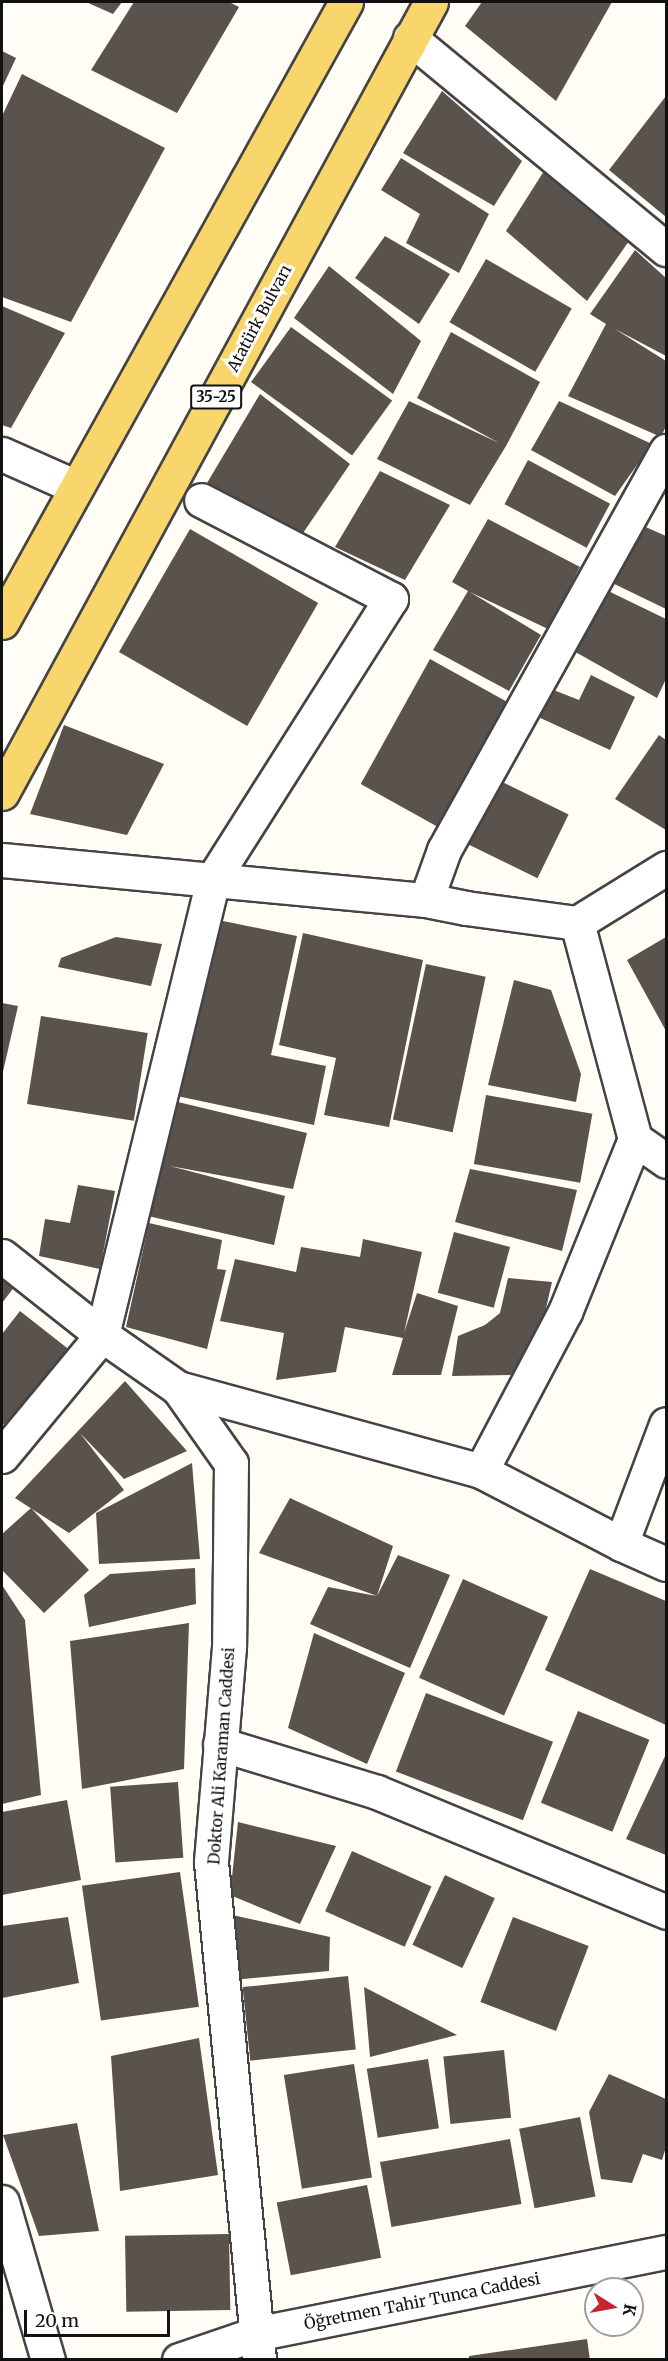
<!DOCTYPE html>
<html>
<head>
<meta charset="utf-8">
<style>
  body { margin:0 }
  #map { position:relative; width:668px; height:2361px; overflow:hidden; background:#fffdf5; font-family:Merriweather,serif }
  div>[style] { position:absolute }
  .building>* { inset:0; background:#5a524d; transform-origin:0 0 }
  .roads { filter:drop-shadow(2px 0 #444) drop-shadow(-2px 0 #444) drop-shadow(0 2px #444) drop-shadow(0 -2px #444) }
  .minor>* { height:33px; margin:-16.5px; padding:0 16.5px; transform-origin:16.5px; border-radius:16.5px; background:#fff }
  .major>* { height:33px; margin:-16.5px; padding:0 16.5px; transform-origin:16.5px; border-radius:16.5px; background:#f9d66b }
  span { translate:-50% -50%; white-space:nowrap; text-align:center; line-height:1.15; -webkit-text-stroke:6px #fff; paint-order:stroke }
  .shield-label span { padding:2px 4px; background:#fff; border:2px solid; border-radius:4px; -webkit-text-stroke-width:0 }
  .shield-label { font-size:15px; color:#111; font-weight:700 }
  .street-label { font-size:16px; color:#111 }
  .frame { position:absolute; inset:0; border:3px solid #111; pointer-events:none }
  .north { position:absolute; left:584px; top:2277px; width:60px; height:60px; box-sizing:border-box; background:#fff; border:2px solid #a0a0a0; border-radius:50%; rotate:101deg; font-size:16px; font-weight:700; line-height:24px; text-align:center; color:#111 }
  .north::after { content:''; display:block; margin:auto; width:21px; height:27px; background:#c4262e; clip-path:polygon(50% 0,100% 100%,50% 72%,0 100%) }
  .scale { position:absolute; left:24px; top:2310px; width:146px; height:27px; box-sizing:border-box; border:3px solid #111; border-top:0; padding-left:8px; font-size:18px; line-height:21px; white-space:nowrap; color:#111; -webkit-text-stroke:4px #fff; paint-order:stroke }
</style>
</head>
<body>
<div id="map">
  <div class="building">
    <div style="clip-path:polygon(86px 2px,122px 2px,113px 14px)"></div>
    <div style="clip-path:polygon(134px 2px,229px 2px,239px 7px,177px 113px,91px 70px)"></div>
    <div style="clip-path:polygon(482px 2px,612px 2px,556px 101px,465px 26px)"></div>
    <div style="clip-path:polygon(2px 51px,16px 58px,2px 88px)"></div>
    <div style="clip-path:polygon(22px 74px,165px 148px,71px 322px,2px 297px,2px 116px)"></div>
    <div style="clip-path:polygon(442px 91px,522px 161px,494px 206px,403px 153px)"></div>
    <div style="clip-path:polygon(666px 96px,666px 217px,609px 170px)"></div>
    <div style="clip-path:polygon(401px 158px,489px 214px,459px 273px,406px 243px,420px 214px,381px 190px)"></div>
    <div style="clip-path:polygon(544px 171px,629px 241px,587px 301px,506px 231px)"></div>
    <div style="clip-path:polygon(385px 236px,450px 274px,419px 324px,355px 278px)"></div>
    <div style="clip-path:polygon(635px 250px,666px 278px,666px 356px,615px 329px,666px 361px,666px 426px,661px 437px,568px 396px,606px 324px,590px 314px)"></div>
    <div style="left:486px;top:259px;width:99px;height:73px;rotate:30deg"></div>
    <div style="clip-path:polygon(329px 266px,421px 341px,393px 394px,294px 318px)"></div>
    <div style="clip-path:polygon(2px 306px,65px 333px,11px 428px,2px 425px)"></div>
    <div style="left:291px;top:327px;width:125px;height:68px;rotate:36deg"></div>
    <div style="clip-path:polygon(451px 332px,540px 382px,506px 446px,470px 505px,377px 459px,409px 401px,499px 443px,417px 398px)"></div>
    <div style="clip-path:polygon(260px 394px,350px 464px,301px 536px,207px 483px)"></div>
    <div style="clip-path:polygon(559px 401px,652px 444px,615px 496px,531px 450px)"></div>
    <div style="left:528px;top:460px;width:93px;height:50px;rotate:28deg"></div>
    <div style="clip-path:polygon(380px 471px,450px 505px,405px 580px,335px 547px)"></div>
    <div style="clip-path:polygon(488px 519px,580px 567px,548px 629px,470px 592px,541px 635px,509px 691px,433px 650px,468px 591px,452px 582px)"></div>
    <div style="clip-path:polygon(632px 521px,666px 536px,666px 609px,604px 579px)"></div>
    <div style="left:190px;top:529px;width:148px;height:142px;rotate:30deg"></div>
    <div style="clip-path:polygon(600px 587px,666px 619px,666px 679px,657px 698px,563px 645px)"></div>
    <div style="left:430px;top:659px;width:90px;height:143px;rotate:29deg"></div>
    <div style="clip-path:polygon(591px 675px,635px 697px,610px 750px,536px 716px,551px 689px,579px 700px)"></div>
    <div style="clip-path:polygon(64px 725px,164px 764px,127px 835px,30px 814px)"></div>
    <div style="clip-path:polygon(659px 735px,666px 740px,666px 830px,615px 799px)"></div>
    <div style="left:494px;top:778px;width:83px;height:71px;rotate:26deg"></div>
    <div style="clip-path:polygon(218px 920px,297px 936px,271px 1055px,326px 1066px,314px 1125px,177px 1096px)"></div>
    <div style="clip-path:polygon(303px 933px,423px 960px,389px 1127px,324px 1115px,336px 1058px,279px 1045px)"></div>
    <div style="clip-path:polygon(116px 937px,162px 944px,151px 986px,58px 967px,61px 958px)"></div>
    <div style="clip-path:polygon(666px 937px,666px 1031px,627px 960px)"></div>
    <div style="left:426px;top:964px;width:61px;height:159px;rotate:12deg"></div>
    <div style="clip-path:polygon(514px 980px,551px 990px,581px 1074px,576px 1102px,488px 1085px)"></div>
    <div style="clip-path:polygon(2px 1003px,18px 1006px,2px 1076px)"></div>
    <div style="left:41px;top:1016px;width:108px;height:89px;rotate:9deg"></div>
    <div style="left:486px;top:1095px;width:108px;height:70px;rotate:10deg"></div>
    <div style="clip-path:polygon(178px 1102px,307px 1133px,293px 1189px,170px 1166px,285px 1196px,274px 1245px,148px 1216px)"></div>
    <div style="clip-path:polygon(470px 1169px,577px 1190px,562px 1251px,455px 1222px)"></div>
    <div style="clip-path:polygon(78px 1185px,115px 1191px,100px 1269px,39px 1256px,45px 1219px,70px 1223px)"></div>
    <div style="clip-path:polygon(149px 1223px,222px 1240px,217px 1269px,226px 1270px,207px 1349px,126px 1327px)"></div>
    <div style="left:454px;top:1232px;width:58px;height:63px;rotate:15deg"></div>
    <div style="clip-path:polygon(363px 1239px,422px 1252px,404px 1333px,417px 1293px,458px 1306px,441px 1375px,392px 1375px,403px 1338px,345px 1327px,336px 1372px,276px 1380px,284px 1333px,220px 1321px,235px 1259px,296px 1272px,301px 1247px,360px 1257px)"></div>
    <div style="clip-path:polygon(2px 1276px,15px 1286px,2px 1303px)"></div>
    <div style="clip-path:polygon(508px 1278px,552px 1282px,540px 1335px,511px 1375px,452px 1376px,458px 1336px,485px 1325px,500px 1313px)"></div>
    <div style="clip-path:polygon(20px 1311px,76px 1355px,4px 1425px,2px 1422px,2px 1334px)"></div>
    <div style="clip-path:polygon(125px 1381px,187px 1451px,124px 1479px,80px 1433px,124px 1490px,69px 1533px,15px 1498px)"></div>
    <div style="clip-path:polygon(192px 1463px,200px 1559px,99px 1564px,96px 1513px)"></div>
    <div style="clip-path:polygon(290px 1498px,393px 1546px,377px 1596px,398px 1555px,450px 1575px,410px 1668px,310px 1624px,328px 1587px,377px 1596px,259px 1553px)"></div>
    <div style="clip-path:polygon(31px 1508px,89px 1570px,44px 1613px,2px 1570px,2px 1534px)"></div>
    <div style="clip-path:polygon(195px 1568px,196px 1604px,89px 1627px,84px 1595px,110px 1574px)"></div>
    <div style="clip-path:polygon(590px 1569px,666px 1601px,666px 1725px,545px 1670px)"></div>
    <div style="left:463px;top:1579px;width:93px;height:108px;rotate:24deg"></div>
    <div style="clip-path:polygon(2px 1585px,25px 1620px,41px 1795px,2px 1804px)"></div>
    <div style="clip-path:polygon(189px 1623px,184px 1769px,82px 1789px,70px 1641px)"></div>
    <div style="clip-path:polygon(314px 1633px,405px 1673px,367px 1764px,288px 1728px)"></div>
    <div style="left:426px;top:1693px;width:136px;height:84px;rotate:21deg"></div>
    <div style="left:578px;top:1711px;width:77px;height:99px;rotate:22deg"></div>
    <div style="clip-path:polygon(666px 1754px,666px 1855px,626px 1839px)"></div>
    <div style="left:178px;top:1782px;width:76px;height:68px;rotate:86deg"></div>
    <div style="clip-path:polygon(67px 1800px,81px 1880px,2px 1895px,2px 1812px)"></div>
    <div style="clip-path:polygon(238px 1822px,336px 1846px,300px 1924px,230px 1895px)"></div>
    <div style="left:352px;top:1851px;width:87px;height:66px;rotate:24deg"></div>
    <div style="left:180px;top:1872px;width:136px;height:99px;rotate:82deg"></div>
    <div style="left:445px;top:1875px;width:55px;height:77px;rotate:25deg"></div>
    <div style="clip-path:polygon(228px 1914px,330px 1937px,329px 1971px,233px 1980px)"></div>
    <div style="clip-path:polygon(68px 1917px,79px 1983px,2px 1998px,2px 1926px)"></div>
    <div style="left:513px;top:1917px;width:81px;height:91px;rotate:21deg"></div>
    <div style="left:348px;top:1976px;width:74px;height:106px;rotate:84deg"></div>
    <div style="clip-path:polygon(364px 1987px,457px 2035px,370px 2057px)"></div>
    <div style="clip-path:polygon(199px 2038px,218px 2175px,120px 2191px,111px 2056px)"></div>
    <div style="left:504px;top:2050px;width:68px;height:61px;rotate:84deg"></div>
    <div style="left:428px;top:2059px;width:70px;height:62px;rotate:81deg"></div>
    <div style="left:354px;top:2064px;width:115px;height:71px;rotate:81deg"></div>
    <div style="clip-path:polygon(609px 2074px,666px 2099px,666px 2147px,662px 2160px,643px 2154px,632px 2183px,601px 2179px,589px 2112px)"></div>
    <div style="left:580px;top:2117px;width:81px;height:62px;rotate:79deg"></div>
    <div style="clip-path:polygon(77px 2123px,99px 2231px,39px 2236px,3px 2135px)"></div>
    <div style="left:510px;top:2139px;width:66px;height:132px;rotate:80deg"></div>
    <div style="left:367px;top:2185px;width:74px;height:92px;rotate:79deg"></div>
    <div style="left:229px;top:2234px;width:76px;height:104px;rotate:89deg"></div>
    <div style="clip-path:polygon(587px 2339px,590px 2360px,469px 2360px,469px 2356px)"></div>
  </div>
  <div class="roads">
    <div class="minor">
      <div style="left:410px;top:38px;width:332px;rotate:39.5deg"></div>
      <div style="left:2px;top:454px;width:81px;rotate:24deg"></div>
      <div style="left:2px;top:860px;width:426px;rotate:5.4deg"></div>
      <div style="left:426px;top:900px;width:41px;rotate:11.3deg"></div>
      <div style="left:466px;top:908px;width:112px;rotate:7.7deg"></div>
      <div style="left:577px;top:923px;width:105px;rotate:-31.7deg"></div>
      <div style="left:426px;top:900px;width:53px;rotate:-70.2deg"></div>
      <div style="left:444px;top:850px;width:457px;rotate:-60.9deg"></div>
      <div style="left:635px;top:1139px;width:38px;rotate:35deg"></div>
      <div style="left:2px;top:1256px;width:127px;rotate:38.3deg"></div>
      <div style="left:102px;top:1335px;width:93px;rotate:34.9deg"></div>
      <div style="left:178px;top:1388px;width:92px;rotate:54.8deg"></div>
      <div style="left:231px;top:1463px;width:184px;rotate:90.6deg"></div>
      <div style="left:229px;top:1647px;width:216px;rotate:94.8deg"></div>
      <div style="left:211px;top:1862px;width:500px;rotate:84.49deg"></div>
      <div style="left:178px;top:1388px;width:314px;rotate:15.3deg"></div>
      <div style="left:481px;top:1471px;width:158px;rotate:27.5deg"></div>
      <div style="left:621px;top:1544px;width:49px;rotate:24deg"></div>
      <div style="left:2px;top:1456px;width:157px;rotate:-50.4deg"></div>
      <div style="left:102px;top:1335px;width:469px;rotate:-76.3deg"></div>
      <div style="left:213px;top:879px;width:332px;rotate:-57.6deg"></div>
      <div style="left:391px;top:599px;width:214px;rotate:-152.5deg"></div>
      <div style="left:481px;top:1471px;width:180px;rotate:-62.2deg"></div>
      <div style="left:565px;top:1312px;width:187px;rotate:-68deg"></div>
      <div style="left:635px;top:1139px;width:224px;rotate:-105deg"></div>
      <div style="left:621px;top:1544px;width:128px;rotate:-69.4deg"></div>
      <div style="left:220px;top:1744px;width:164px;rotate:17deg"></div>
      <div style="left:377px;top:1792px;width:313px;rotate:22.5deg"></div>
      <div style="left:2px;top:2202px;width:165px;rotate:73.8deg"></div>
      <div style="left:179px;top:2360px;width:80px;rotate:-18.9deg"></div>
      <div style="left:255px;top:2334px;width:419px;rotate:-11.3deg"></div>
    </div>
    <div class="major">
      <div style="left:2px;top:622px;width:709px;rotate:-60.98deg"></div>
      <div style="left:2px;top:793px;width:900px;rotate:-61.53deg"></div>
    </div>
  </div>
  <div class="shield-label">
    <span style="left:216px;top:397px">35-25</span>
  </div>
  <div class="street-label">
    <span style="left:259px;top:318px;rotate:-62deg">Atatürk Bulvarı</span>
    <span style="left:221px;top:1756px;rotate:-86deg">Doktor Ali Karaman Caddesi</span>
    <span style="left:422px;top:2301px;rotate:-11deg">Öğretmen Tahir Tunca Caddesi</span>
  </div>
  <div class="frame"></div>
  <div class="north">K</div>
  <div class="scale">20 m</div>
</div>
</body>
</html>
